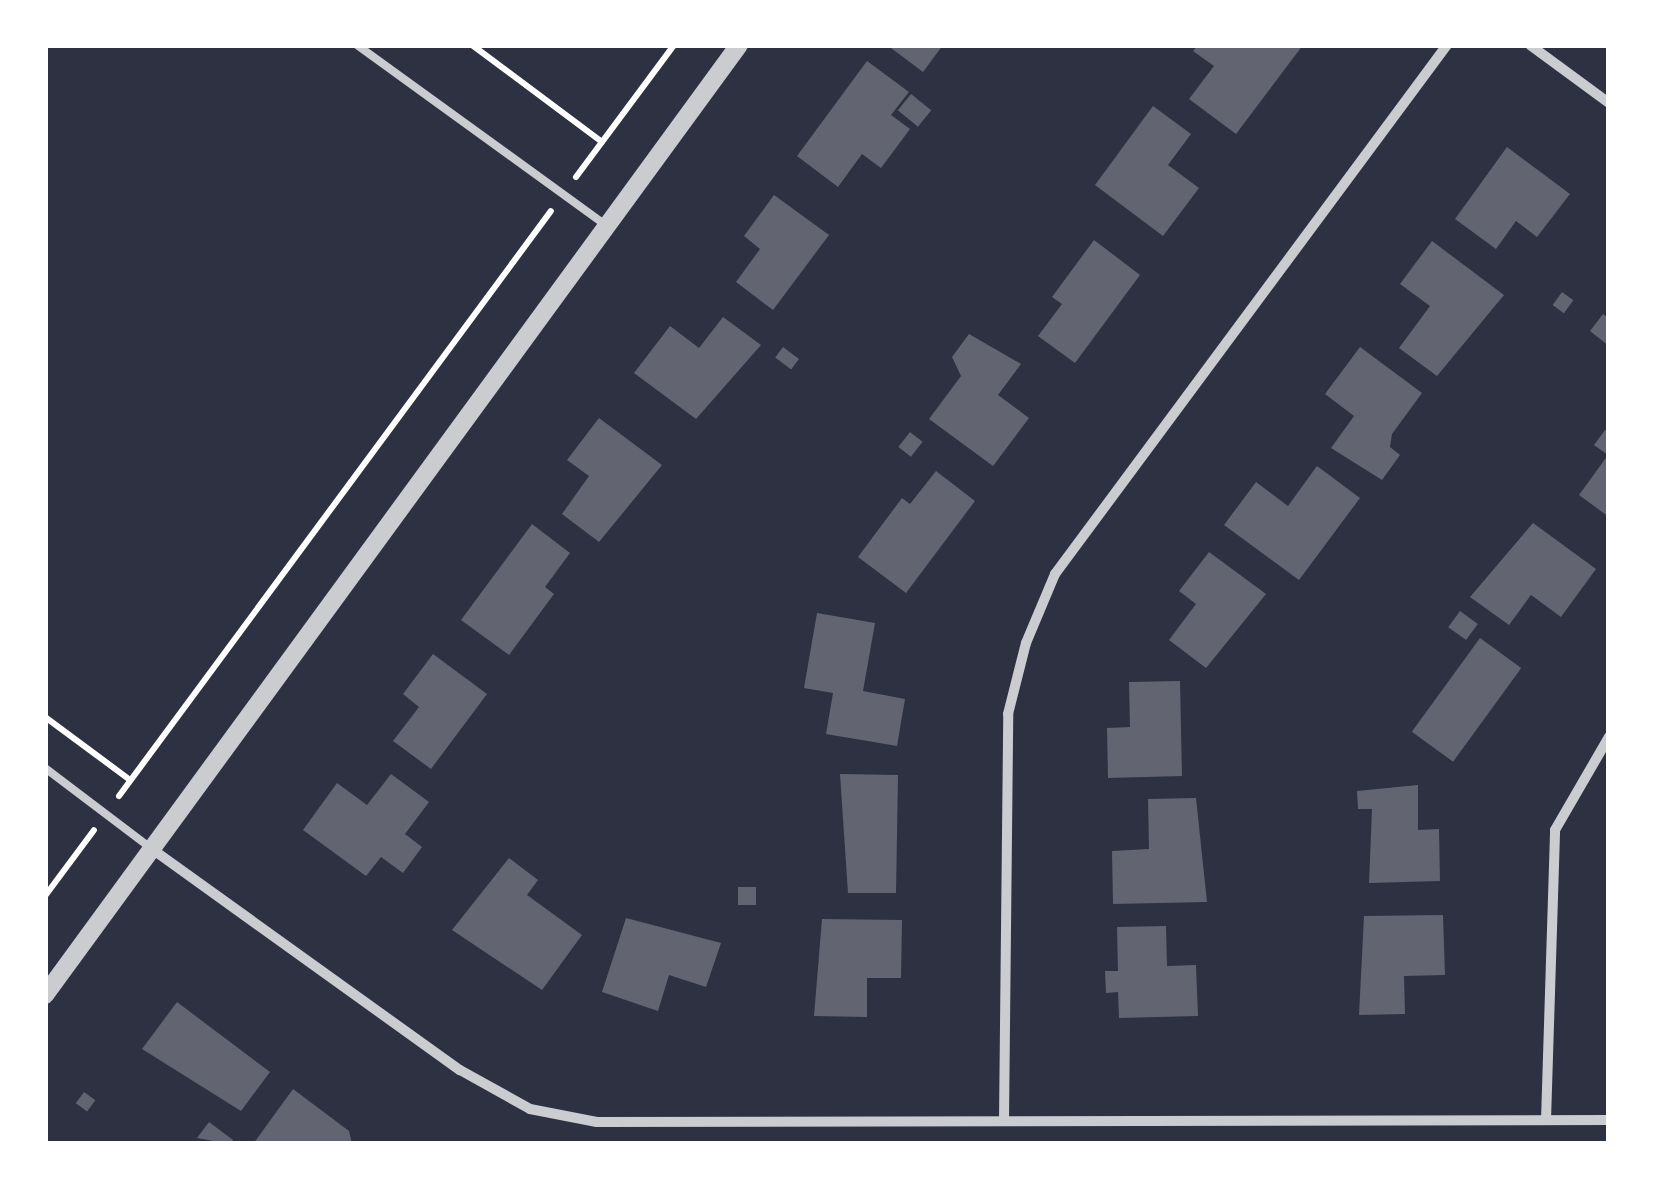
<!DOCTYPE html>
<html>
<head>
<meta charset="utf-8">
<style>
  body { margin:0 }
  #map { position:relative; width:1654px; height:1189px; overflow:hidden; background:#2d3142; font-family:Rubik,sans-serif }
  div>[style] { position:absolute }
  .building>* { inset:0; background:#626471; transform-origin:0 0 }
  .path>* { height:6px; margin:-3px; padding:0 3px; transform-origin:3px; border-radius:3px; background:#fff }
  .service>* { height:8px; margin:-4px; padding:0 4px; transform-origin:4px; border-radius:4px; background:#caccd0 }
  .minor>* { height:10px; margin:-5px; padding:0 5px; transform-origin:5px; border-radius:5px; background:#caccd0 }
  .tertiary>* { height:18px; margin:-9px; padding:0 9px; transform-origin:9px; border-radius:9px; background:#caccd0 }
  span { translate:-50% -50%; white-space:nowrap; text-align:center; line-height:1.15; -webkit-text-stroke:8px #fff; paint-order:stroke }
  .frame { position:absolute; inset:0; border:48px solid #fff; pointer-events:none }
</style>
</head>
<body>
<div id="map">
  <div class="building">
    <div style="clip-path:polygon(887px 45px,943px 45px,923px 72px)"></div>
    <div style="clip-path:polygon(1198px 45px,1303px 45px,1236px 134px,1189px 99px,1214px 66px,1193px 51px)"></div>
    <div style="clip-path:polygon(867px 61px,909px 92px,891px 115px,910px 129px,881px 168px,862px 154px,838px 187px,797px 156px)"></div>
    <div style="left:911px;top:94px;width:26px;height:21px;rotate:39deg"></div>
    <div style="clip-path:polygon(1153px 106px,1191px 134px,1168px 165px,1199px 188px,1163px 236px,1095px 185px)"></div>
    <div style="clip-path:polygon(1507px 147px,1570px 194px,1537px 237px,1516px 221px,1496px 249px,1455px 219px)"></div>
    <div style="clip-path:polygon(774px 195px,829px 235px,773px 310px,736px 282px,760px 249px,744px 236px)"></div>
    <div style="clip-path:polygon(1094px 240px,1140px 275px,1075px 363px,1038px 336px,1062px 304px,1052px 297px)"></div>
    <div style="clip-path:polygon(1432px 241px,1504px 295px,1437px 376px,1399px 348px,1430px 306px,1400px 284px)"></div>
    <div style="left:1562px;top:292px;width:14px;height:16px;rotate:36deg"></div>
    <div style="clip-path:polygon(1603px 314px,1609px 319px,1609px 346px,1590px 331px)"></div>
    <div style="clip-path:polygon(723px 317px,761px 345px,696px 419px,634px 373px,670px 326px,699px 348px)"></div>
    <div style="clip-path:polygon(969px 334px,1021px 364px,998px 395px,1029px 418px,993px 466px,929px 419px,961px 376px,952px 357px)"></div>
    <div style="left:783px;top:347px;width:20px;height:13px;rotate:37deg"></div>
    <div style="clip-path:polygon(1360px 347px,1422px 393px,1392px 434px,1390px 447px,1400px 455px,1382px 480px,1331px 448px,1354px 416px,1325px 394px)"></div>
    <div style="clip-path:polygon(599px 418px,662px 465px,599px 542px,562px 514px,589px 476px,567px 460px)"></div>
    <div style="clip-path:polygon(1605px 430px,1609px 433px,1609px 517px,1579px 495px,1608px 455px,1594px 445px)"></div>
    <div style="left:910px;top:432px;width:16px;height:19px;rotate:38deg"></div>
    <div style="clip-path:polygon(1317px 466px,1360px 498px,1299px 580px,1224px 525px,1256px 482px,1288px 506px)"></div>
    <div style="clip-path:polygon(936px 471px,975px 501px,906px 593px,858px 557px,902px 498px,910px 504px)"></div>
    <div style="clip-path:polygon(1533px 523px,1596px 569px,1561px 617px,1531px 595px,1509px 625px,1470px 597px)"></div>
    <div style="clip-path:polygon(532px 524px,570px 553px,545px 587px,554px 594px,509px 655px,461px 620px)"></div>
    <div style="clip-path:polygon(1209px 552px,1266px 594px,1206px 668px,1169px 640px,1196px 604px,1179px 591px)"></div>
    <div style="left:1460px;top:611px;width:22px;height:20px;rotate:36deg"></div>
    <div style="clip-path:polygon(817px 613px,875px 623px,863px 691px,905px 699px,897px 746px,826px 734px,833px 693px,804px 688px)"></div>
    <div style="left:1480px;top:638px;width:51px;height:116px;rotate:36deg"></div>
    <div style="clip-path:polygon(433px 654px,487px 694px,431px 769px,393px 741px,419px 707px,403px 694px)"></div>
    <div style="clip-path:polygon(1180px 681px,1182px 776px,1108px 778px,1107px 728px,1130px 727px,1129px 682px)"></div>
    <div style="clip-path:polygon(391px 774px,429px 802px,405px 834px,422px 847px,403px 873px,381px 857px,366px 876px,303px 830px,337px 783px,367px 805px)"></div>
    <div style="clip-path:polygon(840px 774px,898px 775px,896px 893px,848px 893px)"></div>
    <div style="clip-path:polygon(1418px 785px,1418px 830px,1439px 829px,1440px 881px,1369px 883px,1372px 809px,1358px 809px,1357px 791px)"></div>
    <div style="clip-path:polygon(1196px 798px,1207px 902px,1113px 904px,1112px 851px,1149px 849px,1148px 799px)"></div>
    <div style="clip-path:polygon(509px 858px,538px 880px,527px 895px,582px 935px,542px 990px,452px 930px)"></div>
    <div style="left:738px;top:887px;width:18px;height:18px"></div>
    <div style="clip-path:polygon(1443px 915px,1445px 975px,1404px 976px,1405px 1014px,1359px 1015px,1364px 916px)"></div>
    <div style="clip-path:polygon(626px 918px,721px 943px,706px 987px,669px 975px,658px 1011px,602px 992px)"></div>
    <div style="clip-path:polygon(822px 919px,902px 920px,901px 978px,867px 978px,867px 1017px,814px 1016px)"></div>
    <div style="clip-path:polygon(1166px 926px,1167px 966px,1196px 965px,1198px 1016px,1119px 1018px,1118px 992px,1106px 993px,1105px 971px,1118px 971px,1117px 927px)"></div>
    <div style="clip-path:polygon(177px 1002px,270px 1072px,241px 1111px,142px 1049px)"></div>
    <div style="clip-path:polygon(293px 1089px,349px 1131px,352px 1144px,253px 1144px)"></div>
    <div style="left:84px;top:1092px;width:14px;height:14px;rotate:36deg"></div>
    <div style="clip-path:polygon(209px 1122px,233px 1140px,230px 1144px,197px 1138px)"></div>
  </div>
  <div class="path">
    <div style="left:472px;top:45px;width:162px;rotate:36.7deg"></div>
    <div style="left:576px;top:177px;width:164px;rotate:-53.4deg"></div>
    <div style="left:45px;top:717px;width:106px;rotate:36.5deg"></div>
    <div style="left:119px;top:796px;width:727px;rotate:-53.56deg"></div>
    <div style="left:45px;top:896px;width:82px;rotate:-53.4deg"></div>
  </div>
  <div class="service">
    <div style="left:357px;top:45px;width:309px;rotate:35.9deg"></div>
    <div style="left:45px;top:768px;width:134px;rotate:37.1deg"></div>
  </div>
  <div class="minor">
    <div style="left:1530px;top:45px;width:98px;rotate:36.3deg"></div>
    <div style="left:152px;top:849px;width:379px;rotate:35.7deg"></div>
    <div style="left:460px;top:1070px;width:80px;rotate:29.1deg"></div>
    <div style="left:530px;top:1109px;width:68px;rotate:11deg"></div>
    <div style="left:597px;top:1122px;width:1012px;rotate:-0.11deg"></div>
    <div style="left:1546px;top:1120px;width:290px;rotate:-88.2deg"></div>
    <div style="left:1555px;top:830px;width:108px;rotate:-59.9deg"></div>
    <div style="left:1004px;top:1121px;width:407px;rotate:-89.4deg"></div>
    <div style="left:1008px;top:714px;width:73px;rotate:-75.8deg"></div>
    <div style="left:1026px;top:643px;width:75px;rotate:-67.2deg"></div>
    <div style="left:1055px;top:574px;width:658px;rotate:-53.46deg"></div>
  </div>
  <div class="tertiary">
    <div style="left:45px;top:995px;width:1176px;rotate:-53.85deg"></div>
  </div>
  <div class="frame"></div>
</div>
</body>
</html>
